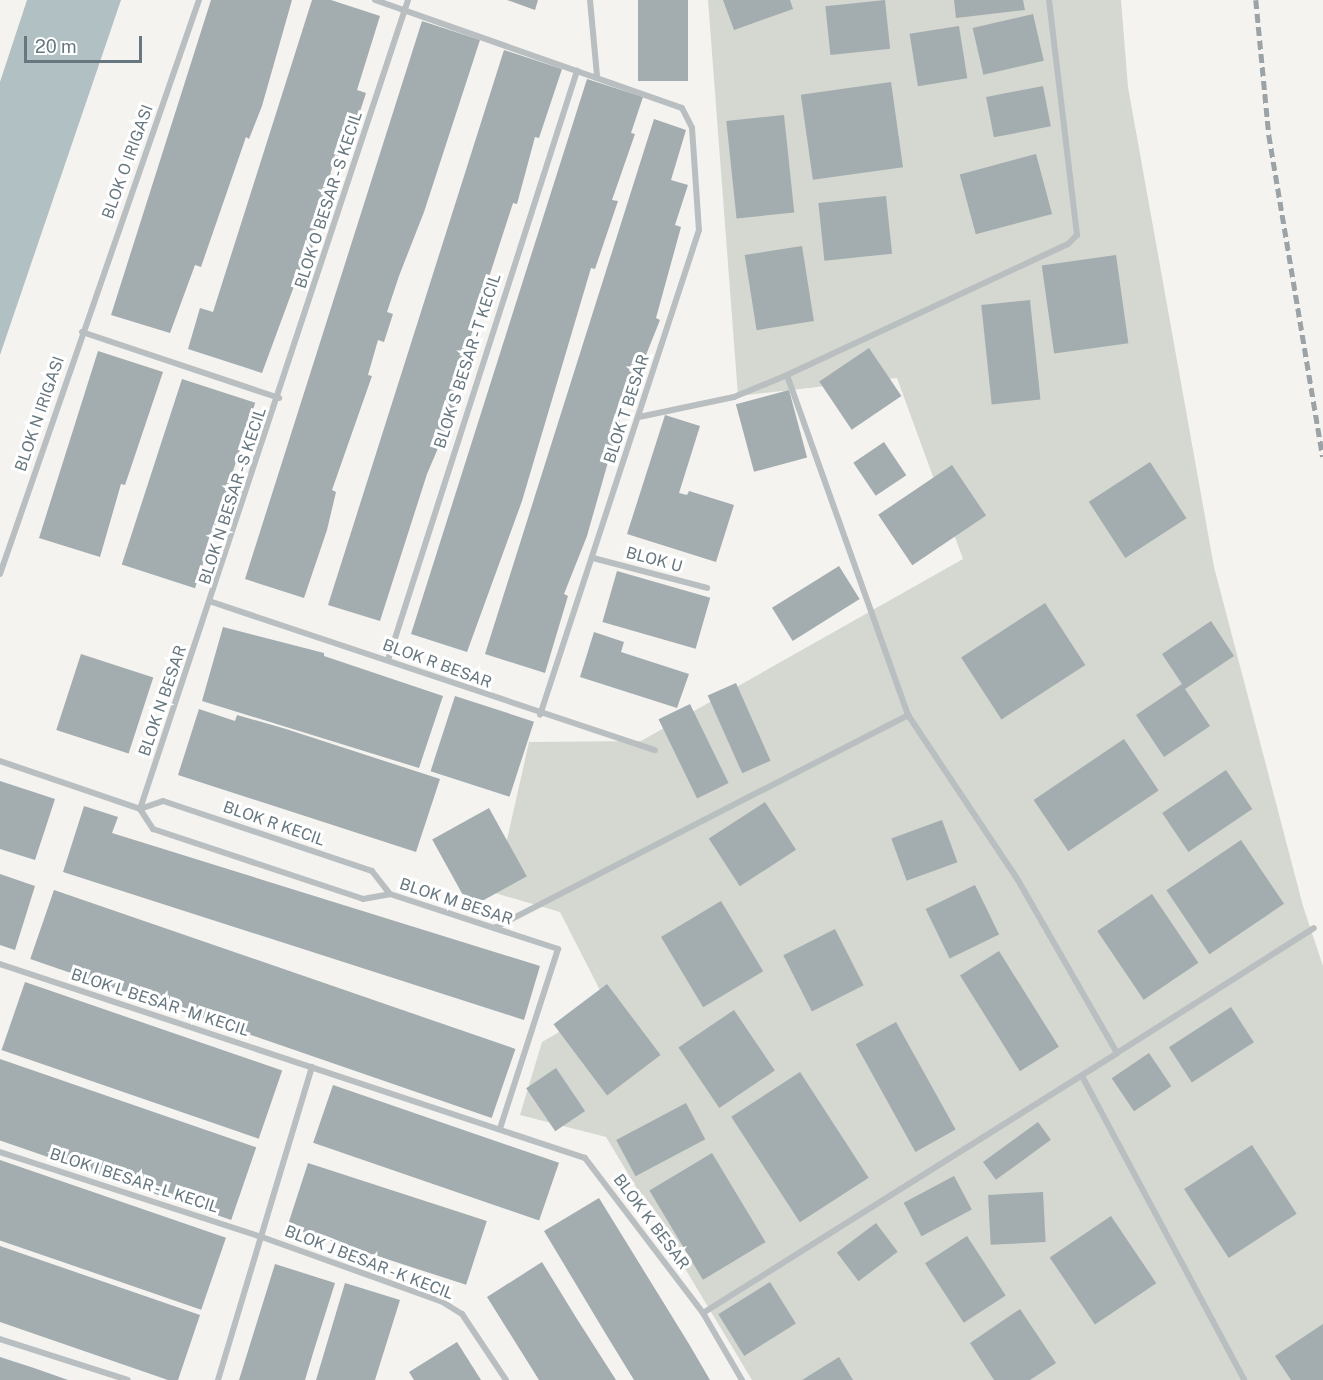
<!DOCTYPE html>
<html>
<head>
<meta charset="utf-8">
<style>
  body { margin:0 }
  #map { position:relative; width:1323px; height:1380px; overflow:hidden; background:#f4f3f0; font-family:"Public Sans",sans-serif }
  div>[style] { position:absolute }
  .green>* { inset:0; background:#d4d8d0 }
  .water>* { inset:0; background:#b1c0c2 }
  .building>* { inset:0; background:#a3acaf; transform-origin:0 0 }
  .street>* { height:6px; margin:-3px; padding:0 3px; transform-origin:3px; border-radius:3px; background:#b9bec0 }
  .rail>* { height:4.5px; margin-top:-2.25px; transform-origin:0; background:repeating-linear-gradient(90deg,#9ba3a6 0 9px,transparent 0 13.5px) }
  span { translate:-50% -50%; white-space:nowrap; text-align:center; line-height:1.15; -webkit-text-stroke:6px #fff; paint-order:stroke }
  .street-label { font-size:16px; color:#66777f }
  .scale { position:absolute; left:24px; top:36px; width:118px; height:27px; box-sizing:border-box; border:3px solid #66777f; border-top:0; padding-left:8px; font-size:18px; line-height:21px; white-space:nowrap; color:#66777f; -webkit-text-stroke:4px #fff; paint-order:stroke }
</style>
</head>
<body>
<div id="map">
  <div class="green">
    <div style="clip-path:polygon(708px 0,1121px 0,1128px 87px,1214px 567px,1303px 906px,1323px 966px,1323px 1380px,752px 1380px,606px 1137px,520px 1115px,542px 1042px,607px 1004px,560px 912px,495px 893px,529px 742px,641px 741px,963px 559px,897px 378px,738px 396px)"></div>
  </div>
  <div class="water">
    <div style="clip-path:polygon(27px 0,121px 0,0 355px,0 82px)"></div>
  </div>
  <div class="building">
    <div style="clip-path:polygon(211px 0,292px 0,262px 106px,249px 139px,246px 137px,201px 267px,195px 265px,170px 333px,111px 315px)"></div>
    <div style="clip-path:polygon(312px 0,331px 0,380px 16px,357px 90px,366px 93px,354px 130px,348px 128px,339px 156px,335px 155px,309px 261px,304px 259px,262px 373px,188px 349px,200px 308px,213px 312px)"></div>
    <div style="clip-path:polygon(507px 0,538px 0,535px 10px)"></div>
    <div style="left:638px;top:0;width:50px;height:81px"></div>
    <div style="clip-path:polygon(723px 0,790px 0,793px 9px,734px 30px)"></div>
    <div style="left:885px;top:0;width:49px;height:60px;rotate:84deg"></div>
    <div style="clip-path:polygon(954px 0,1023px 0,1025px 10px,956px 18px)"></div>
    <div style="left:1033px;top:14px;width:48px;height:62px;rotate:77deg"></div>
    <div style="clip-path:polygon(422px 21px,480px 40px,424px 212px,399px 276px,387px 312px,393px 314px,384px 342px,378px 340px,368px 375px,372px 376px,332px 490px,336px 492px,327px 530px,304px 598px,245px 579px)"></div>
    <div style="left:959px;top:26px;width:53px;height:50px;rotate:81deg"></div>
    <div style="clip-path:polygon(504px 50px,562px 69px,539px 138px,535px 137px,517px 204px,513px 203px,490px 274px,450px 404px,456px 406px,427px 474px,380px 621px,328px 605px)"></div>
    <div style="clip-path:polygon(587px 79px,643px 97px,631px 133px,635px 134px,612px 200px,618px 201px,595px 269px,591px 268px,522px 501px,467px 652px,411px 634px)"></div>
    <div style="left:891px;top:82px;width:86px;height:91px;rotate:82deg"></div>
    <div style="left:1043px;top:86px;width:41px;height:58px;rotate:79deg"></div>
    <div style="left:784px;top:115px;width:98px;height:58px;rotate:84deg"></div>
    <div style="clip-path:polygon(654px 119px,686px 130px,671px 180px,688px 185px,675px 225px,681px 227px,656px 318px,660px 320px,620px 420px,587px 536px,564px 594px,568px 596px,545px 673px,485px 654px)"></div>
    <div style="left:1036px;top:154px;width:62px;height:79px;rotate:75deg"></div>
    <div style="left:886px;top:196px;width:58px;height:68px;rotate:84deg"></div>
    <div style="left:802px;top:246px;width:76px;height:58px;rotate:81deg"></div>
    <div style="left:1116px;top:255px;width:89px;height:75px;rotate:82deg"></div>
    <div style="left:1030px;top:300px;width:100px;height:49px;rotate:84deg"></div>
    <div style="left:869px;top:348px;width:58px;height:60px;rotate:56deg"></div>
    <div style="clip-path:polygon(98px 351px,163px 372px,125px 485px,121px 484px,100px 557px,39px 538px)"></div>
    <div style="left:182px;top:379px;width:77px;height:195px;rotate:18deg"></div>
    <div style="left:789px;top:390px;width:70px;height:55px;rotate:75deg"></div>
    <div style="clip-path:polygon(665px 415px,700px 426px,679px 493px,687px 495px,689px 491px,734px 505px,716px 562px,627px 534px)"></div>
    <div style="left:884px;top:442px;width:40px;height:37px;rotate:56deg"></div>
    <div style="left:1150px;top:462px;width:67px;height:73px;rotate:57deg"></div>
    <div style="left:952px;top:465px;width:61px;height:89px;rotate:56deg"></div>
    <div style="left:839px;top:566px;width:39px;height:79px;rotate:58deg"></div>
    <div style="left:617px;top:571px;width:97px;height:53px;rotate:16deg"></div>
    <div style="left:1045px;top:603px;width:74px;height:100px;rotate:57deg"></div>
    <div style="clip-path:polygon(1211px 621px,1234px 656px,1185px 689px,1210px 726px,1164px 757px,1136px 715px,1182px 684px,1162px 654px)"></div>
    <div style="clip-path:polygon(223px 627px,324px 653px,324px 656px,443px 696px,419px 768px,202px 701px)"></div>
    <div style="clip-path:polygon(594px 632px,624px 642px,621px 652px,689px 674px,677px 708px,580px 677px)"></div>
    <div style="left:81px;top:654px;width:76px;height:80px;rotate:18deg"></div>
    <div style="left:736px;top:683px;width:85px;height:31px;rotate:66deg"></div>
    <div style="left:455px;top:696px;width:83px;height:79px;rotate:18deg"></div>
    <div style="left:690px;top:704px;width:88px;height:35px;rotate:64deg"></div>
    <div style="clip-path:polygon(199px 709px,235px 721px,237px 715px,286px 729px,440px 779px,416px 852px,178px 775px)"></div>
    <div style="left:1124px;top:739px;width:62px;height:109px;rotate:56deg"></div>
    <div style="left:1226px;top:770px;width:47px;height:77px;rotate:56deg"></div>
    <div style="clip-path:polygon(0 781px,55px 799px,35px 860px,0 849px)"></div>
    <div style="left:765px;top:802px;width:57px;height:67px;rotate:57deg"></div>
    <div style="clip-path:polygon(84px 806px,118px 817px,112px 833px,540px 966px,524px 1020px,63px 872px)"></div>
    <div style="left:489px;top:808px;width:78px;height:65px;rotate:61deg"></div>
    <div style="left:942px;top:820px;width:45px;height:54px;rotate:70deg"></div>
    <div style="left:1241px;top:840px;width:77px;height:90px;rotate:56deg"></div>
    <div style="clip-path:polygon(0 874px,35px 886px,15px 950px,0 945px)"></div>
    <div style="left:975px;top:885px;width:55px;height:55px;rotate:64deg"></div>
    <div style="left:54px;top:890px;width:488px;height:73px;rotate:19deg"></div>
    <div style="left:1152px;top:894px;width:83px;height:66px;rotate:56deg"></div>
    <div style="left:721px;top:901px;width:82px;height:70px;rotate:59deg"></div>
    <div style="left:835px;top:929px;width:63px;height:58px;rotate:63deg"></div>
    <div style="left:999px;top:951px;width:113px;height:46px;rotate:58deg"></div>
    <div style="left:25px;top:982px;width:272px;height:72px;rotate:19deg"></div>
    <div style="left:607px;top:984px;width:89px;height:67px;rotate:53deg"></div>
    <div style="left:1231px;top:1007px;width:42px;height:74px;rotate:57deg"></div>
    <div style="left:734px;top:1010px;width:73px;height:67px;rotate:56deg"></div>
    <div style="left:896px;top:1022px;width:123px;height:46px;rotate:61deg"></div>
    <div style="left:1149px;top:1053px;width:40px;height:45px;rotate:56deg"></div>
    <div style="left:0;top:1059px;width:271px;height:77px;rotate:19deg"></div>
    <div style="left:556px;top:1068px;width:52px;height:36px;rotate:56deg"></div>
    <div style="left:800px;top:1072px;width:126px;height:82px;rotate:57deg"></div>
    <div style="left:333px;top:1085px;width:239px;height:61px;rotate:19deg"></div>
    <div style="left:686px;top:1103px;width:41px;height:79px;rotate:62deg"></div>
    <div style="left:1038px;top:1122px;width:22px;height:68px;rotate:54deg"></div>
    <div style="left:1252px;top:1145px;width:82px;height:81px;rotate:57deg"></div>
    <div style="left:712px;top:1153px;width:104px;height:73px;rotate:59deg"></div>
    <div style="left:0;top:1160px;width:239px;height:76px;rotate:19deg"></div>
    <div style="left:308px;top:1163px;width:188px;height:67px;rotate:18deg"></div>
    <div style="left:954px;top:1176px;width:38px;height:57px;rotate:62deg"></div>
    <div style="left:1043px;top:1192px;width:50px;height:55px;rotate:87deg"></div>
    <div style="clip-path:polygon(599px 1198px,689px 1344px,710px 1380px,634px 1380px,607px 1336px,544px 1231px)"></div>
    <div style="left:1111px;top:1216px;width:81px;height:74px;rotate:56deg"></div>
    <div style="left:876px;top:1223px;width:36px;height:49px;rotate:53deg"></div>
    <div style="left:967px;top:1236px;width:71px;height:50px;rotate:57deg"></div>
    <div style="clip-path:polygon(0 1246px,200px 1315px,178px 1380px,168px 1380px,0 1322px)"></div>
    <div style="clip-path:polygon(542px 1262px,577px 1319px,616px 1380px,539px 1380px,487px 1297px)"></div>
    <div style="clip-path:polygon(275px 1264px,335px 1283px,314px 1350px,305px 1380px,239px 1380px)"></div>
    <div style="left:770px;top:1282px;width:49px;height:61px;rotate:58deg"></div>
    <div style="clip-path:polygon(345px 1283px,400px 1300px,375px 1380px,316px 1380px)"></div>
    <div style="clip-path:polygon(1020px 1309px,1056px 1363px,1030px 1380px,994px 1380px,970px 1343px)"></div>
    <div style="clip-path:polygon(1323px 1324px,1323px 1380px,1291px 1380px,1275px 1356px)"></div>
    <div style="clip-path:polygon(457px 1342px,481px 1380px,414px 1380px,409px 1372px)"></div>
    <div style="clip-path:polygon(0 1357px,34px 1368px,68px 1380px,0 1380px)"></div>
    <div style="clip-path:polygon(839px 1357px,853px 1380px,802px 1380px)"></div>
  </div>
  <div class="street">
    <div style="left:375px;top:0;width:325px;rotate:19.4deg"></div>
    <div style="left:682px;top:108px;width:22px;rotate:63deg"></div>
    <div style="left:692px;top:128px;width:102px;rotate:86.1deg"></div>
    <div style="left:699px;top:230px;width:510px;rotate:108.15deg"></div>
    <div style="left:590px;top:0;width:75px;rotate:84.7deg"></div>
    <div style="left:82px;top:332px;width:208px;rotate:18.5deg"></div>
    <div style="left:639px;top:417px;width:97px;rotate:-11.9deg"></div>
    <div style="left:734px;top:397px;width:57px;rotate:-22.5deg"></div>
    <div style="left:593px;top:558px;width:118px;rotate:14.7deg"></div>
    <div style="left:0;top:574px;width:608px;rotate:-70.88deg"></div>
    <div style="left:212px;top:602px;width:467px;rotate:18.5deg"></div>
    <div style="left:388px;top:660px;width:619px;rotate:-72.21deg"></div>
    <div style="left:0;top:761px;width:148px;rotate:18.9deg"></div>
    <div style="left:140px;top:809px;width:852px;rotate:-71.67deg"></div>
    <div style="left:140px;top:809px;width:24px;rotate:57deg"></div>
    <div style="left:153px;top:829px;width:221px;rotate:18.4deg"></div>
    <div style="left:363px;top:899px;width:27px;rotate:-10deg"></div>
    <div style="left:390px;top:894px;width:177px;rotate:18.1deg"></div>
    <div style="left:558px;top:949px;width:189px;rotate:107.9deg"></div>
    <div style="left:140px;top:809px;width:24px;rotate:-19deg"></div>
    <div style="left:163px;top:801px;width:220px;rotate:18.5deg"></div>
    <div style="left:372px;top:871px;width:29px;rotate:52deg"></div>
    <div style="left:494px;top:928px;width:466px;rotate:-27.2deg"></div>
    <div style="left:0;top:964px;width:616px;rotate:18.35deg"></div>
    <div style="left:585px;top:1158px;width:195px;rotate:52.7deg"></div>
    <div style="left:703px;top:1313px;width:78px;rotate:59.8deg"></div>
    <div style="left:1117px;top:1053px;width:233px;rotate:-32.4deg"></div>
    <div style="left:1082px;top:1076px;width:344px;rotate:61.9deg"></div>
    <div style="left:0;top:1152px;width:272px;rotate:18deg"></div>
    <div style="left:259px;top:1236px;width:193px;rotate:19.7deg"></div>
    <div style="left:441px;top:1301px;width:25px;rotate:32deg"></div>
    <div style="left:462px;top:1314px;width:79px;rotate:56.3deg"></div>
    <div style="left:703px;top:1313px;width:489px;rotate:-32.1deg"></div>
    <div style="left:1117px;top:1053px;width:199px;rotate:-119.8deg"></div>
    <div style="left:1018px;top:880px;width:198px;rotate:-123.7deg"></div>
    <div style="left:908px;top:715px;width:361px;rotate:-109.6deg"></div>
    <div style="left:787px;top:375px;width:310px;rotate:-25deg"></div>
    <div style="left:1068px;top:244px;width:13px;rotate:-45deg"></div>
    <div style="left:1077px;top:235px;width:237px;rotate:-96.8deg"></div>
    <div style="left:0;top:1339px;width:134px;rotate:17.8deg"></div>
    <div style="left:218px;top:1380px;width:327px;rotate:-73.3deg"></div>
  </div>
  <div class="rail">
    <div style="left:1256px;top:0;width:136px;rotate:84.5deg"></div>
    <div style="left:1269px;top:135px;width:326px;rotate:80.5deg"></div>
  </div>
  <div class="street-label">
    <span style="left:128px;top:162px;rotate:-70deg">BLOK O IRIGASI</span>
    <span style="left:329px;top:200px;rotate:-72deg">BLOK O BESAR - S KECIL</span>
    <span style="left:468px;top:361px;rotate:-72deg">BLOK S BESAR - T KECIL</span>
    <span style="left:627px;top:409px;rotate:-72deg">BLOK T BESAR</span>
    <span style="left:40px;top:414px;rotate:-71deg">BLOK N IRIGASI</span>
    <span style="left:233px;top:496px;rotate:-72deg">BLOK N BESAR - S KECIL</span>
    <span style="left:654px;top:560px;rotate:15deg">BLOK U</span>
    <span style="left:437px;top:664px;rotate:20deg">BLOK R BESAR</span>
    <span style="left:163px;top:701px;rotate:-71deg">BLOK N BESAR</span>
    <span style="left:274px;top:824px;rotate:19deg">BLOK R KECIL</span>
    <span style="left:456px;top:902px;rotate:18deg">BLOK M BESAR</span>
    <span style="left:160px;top:1003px;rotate:18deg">BLOK L BESAR - M KECIL</span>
    <span style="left:134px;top:1181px;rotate:18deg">BLOK I BESAR - L KECIL</span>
    <span style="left:651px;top:1222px;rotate:53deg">BLOK K BESAR</span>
    <span style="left:369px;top:1263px;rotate:21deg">BLOK J BESAR - K KECIL</span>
  </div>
  <div class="scale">20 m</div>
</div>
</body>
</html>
